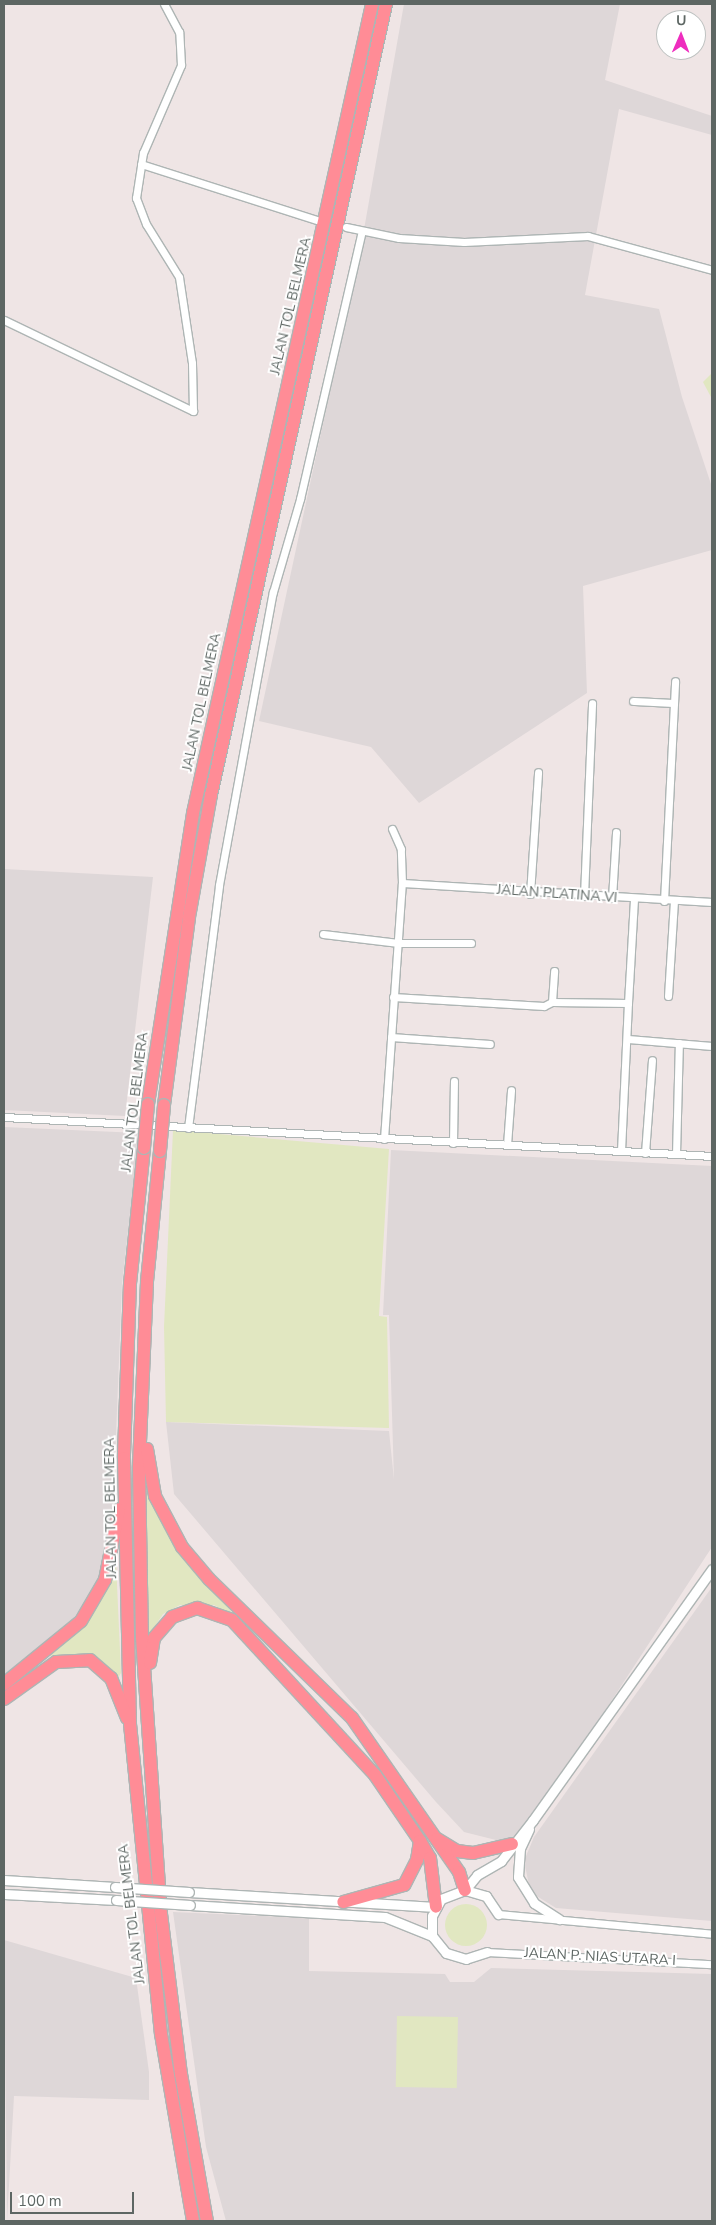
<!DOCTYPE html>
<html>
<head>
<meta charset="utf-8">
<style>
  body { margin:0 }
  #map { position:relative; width:716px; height:2225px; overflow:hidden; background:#efe5e5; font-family:"Nunito Sans",sans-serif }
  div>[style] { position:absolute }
  .industrial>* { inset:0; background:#ded7d8 }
  .green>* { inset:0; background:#e1e7c1; transform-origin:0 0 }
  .round { border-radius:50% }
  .roads { filter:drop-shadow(1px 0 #aeb5b4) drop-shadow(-1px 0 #aeb5b4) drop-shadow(0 1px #aeb5b4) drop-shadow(0 -1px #aeb5b4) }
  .minor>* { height:7px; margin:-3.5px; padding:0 3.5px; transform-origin:3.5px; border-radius:3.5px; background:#fff }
  .tertiary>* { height:9px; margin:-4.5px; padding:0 4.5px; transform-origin:4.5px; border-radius:4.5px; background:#fff }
  .motorway>* { height:12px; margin:-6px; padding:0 6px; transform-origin:6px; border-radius:6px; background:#ff8c96 }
  .bridges { filter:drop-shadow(1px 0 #aeb5b4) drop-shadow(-1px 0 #aeb5b4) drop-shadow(0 1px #aeb5b4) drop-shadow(0 -1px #aeb5b4) }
  .tertiary-bridge>* { height:9px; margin:-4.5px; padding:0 4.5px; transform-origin:4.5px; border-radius:4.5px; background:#fff }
  .motorway-bridge>* { height:12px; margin:-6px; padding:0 6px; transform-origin:6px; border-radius:6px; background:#ff8c96 }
  span { translate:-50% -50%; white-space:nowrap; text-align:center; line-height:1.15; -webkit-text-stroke:4px #fff; paint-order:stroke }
  .street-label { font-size:14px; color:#5d6663 }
  .frame { position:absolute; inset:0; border:5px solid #5d6663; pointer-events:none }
  .north { position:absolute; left:656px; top:10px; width:50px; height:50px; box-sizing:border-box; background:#fff; border:1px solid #bec2c1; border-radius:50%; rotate:1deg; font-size:14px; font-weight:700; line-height:20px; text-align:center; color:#5d6663 }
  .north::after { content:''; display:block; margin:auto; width:18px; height:22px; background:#ee2dbe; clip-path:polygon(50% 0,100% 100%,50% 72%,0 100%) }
  .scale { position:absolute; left:10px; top:2192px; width:124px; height:22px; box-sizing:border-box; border:2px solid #5d6663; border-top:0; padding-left:6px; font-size:15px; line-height:18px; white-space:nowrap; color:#5d6663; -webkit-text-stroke:4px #fff; paint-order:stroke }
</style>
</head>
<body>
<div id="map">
  <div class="industrial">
    <div style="clip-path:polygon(404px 4px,620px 4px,605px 80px,712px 116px,712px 135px,619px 109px,585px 295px,659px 309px,682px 397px,712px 487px,712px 550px,583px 586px,587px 693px,419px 803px,371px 747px,259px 721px,360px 252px)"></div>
    <div style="clip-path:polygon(4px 869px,153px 877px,125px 1116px,4px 1110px)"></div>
    <div style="clip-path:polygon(4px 1127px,139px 1133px,122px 1284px,112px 1536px,98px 1586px,55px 1642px,4px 1678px)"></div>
    <div style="clip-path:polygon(391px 1150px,712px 1166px,712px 1547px,523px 1836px,504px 1842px,464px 1832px,436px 1802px,174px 1494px,166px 1422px,389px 1431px,394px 1480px,389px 1315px,383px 1315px)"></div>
    <div style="clip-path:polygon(712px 1587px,712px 1921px,556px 1908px,535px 1895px,529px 1885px,524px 1861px,534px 1837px)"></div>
    <div style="clip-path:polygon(173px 1912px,309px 1918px,309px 1971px,445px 1974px,450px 1982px,474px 1982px,491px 1968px,712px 1974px,712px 2221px,226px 2221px,206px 2147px)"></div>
    <div style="clip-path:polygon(4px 1940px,136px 1978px,149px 2072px,149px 2100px,14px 2096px,7px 2221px)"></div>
  </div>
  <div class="green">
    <div style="clip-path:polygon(712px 373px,712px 399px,703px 382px)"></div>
    <div style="clip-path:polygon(173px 1130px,389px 1149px,379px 1316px,387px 1317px,389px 1428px,166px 1422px,164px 1327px)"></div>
    <div style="clip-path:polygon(146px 1488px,162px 1524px,185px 1556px,236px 1617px,214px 1605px,180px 1605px,163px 1614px,147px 1638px)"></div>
    <div style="clip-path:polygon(116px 1562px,121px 1673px,118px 1678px,88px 1654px,49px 1656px,94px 1612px)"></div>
    <div class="round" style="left:445px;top:1904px;width:42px;height:42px"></div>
    <div style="left:397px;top:2016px;width:61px;height:71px;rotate:1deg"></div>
  </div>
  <div class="roads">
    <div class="minor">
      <div style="left:141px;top:164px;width:184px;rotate:17.7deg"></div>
      <div style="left:346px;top:227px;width:54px;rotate:11.7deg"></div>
      <div style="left:399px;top:238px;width:65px;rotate:3.5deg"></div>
      <div style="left:464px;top:242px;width:124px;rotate:-2.8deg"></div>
      <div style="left:588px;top:236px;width:129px;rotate:15.3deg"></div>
      <div style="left:4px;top:320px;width:210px;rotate:25.7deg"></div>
      <div style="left:193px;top:411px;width:48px;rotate:-91.2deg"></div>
      <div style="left:192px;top:363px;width:87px;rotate:-98.6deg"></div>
      <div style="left:179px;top:277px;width:62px;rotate:-121.9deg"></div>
      <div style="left:146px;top:224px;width:28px;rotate:-111deg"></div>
      <div style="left:136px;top:198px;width:46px;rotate:-81.2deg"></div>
      <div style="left:143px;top:153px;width:96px;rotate:-66.6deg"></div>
      <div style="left:181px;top:65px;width:33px;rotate:-93deg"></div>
      <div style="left:179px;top:32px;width:32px;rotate:-118deg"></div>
      <div style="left:633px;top:701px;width:41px;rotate:2.8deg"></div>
      <div style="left:402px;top:883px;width:311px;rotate:3.5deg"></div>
      <div style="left:530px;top:894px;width:122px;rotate:-86.2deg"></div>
      <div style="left:584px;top:896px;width:193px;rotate:-87.6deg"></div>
      <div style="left:612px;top:898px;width:66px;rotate:-86.5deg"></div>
      <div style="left:664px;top:901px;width:220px;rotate:-87.1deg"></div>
      <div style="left:323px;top:934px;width:76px;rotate:6.8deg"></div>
      <div style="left:398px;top:943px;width:73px"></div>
      <div style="left:668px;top:996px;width:95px;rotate:-86.4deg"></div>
      <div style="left:393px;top:997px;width:151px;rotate:3.4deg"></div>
      <div style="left:544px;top:1006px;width:9px;rotate:-27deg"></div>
      <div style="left:552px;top:1002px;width:31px;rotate:-86deg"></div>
      <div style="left:552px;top:1002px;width:76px;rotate:0.8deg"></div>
      <div style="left:628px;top:1003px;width:104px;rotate:-86.7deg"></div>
      <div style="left:391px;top:1037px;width:99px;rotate:4deg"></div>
      <div style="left:628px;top:1039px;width:84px;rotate:4.8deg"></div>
      <div style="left:4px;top:1117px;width:709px;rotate:3.15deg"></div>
      <div style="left:188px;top:1128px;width:245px;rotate:-82.7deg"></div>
      <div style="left:219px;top:885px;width:298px;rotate:-79.6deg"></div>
      <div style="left:273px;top:592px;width:97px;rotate:-73.8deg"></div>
      <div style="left:300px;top:499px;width:275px;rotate:-77deg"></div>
      <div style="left:384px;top:1139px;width:257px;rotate:-86deg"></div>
      <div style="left:402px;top:883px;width:34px;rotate:-92deg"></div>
      <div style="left:401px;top:849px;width:22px;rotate:-114deg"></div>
      <div style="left:453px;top:1143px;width:62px;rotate:-89.1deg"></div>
      <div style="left:507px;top:1145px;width:55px;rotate:-85.8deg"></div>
      <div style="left:621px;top:1151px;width:148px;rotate:-87.3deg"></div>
      <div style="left:645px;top:1153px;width:93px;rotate:-85.7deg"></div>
      <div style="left:676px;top:1154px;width:111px;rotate:-88.5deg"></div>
      <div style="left:498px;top:1914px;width:215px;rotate:5.3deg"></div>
      <div style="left:487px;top:1952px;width:225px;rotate:3.1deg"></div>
    </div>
    <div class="tertiary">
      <div style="left:529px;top:1829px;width:21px;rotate:115deg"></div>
      <div style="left:520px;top:1848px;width:29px;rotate:94deg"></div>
      <div style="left:518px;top:1877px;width:31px;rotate:58deg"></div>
      <div style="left:534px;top:1903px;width:30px;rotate:33deg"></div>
      <div style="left:4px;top:1880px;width:111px;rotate:3.6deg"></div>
      <div style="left:465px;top:1890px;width:19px;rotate:-51deg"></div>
      <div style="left:477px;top:1875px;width:28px;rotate:-30deg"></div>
      <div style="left:501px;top:1861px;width:52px;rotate:-52deg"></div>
      <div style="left:533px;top:1820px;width:308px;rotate:-54.5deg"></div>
      <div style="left:189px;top:1892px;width:247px;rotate:3.5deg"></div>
      <div style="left:4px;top:1894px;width:112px;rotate:3.1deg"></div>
      <div style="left:190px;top:1905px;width:195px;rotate:3.5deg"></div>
      <div style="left:385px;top:1917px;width:51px;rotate:22deg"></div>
      <div style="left:487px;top:1952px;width:22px;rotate:162deg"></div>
      <div style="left:466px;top:1959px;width:21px;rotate:-163deg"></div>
      <div style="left:446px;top:1953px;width:22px;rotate:-129deg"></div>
      <div style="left:432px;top:1936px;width:20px;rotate:-90deg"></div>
      <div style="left:432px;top:1916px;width:19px;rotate:-62deg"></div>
      <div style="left:441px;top:1899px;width:26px;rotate:-21deg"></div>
      <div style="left:465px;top:1890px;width:22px;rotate:16deg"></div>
      <div style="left:486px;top:1896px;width:22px;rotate:56deg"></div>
    </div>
    <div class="motorway">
      <div style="left:148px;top:1104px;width:294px;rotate:-81.2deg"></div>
      <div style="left:193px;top:813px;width:829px;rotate:-77.52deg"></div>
      <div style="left:164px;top:1105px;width:190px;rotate:-82.4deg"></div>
      <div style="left:189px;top:917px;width:124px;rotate:-79.8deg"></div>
      <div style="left:211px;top:795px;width:810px;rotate:-77.52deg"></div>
      <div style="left:144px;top:1148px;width:136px;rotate:95.9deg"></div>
      <div style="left:130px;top:1283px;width:175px;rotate:92deg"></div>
      <div style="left:124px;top:1458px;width:266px;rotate:88.7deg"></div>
      <div style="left:130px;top:1724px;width:312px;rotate:84.3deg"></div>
      <div style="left:161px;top:2034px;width:190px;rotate:80.3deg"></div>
      <div style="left:160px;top:1151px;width:132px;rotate:95.7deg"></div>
      <div style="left:147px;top:1282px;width:186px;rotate:92.5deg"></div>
      <div style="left:139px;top:1468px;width:169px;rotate:89deg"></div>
      <div style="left:142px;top:1637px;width:278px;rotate:86.1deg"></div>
      <div style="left:161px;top:1914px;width:161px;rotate:82.9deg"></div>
      <div style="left:181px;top:2074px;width:149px;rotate:80deg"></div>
      <div style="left:147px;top:1449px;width:48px;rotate:80.3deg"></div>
      <div style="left:155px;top:1496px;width:58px;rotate:62.1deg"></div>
      <div style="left:182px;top:1547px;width:42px;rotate:49.8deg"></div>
      <div style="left:209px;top:1579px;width:199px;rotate:44.2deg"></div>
      <div style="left:352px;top:1718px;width:188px;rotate:55.2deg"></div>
      <div style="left:459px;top:1872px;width:19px;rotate:72deg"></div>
      <div style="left:150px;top:1663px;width:25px;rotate:-81deg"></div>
      <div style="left:154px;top:1638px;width:28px;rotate:-49deg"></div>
      <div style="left:172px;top:1617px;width:27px;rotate:-20deg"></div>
      <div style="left:197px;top:1608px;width:37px;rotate:19deg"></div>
      <div style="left:232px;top:1620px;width:211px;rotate:47.3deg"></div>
      <div style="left:375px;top:1775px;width:80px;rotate:55.7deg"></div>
      <div style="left:420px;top:1841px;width:19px;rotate:99deg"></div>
      <div style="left:417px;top:1860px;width:28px;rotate:117deg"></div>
      <div style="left:404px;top:1885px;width:63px;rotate:164.4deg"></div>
      <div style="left:4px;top:1684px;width:99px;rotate:-39.3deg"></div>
      <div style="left:81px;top:1621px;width:48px;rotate:-59.7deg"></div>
      <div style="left:105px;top:1580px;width:72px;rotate:-78.8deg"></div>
      <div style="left:4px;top:1699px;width:64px;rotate:-35.4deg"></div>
      <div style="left:56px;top:1662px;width:34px;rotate:-3deg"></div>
      <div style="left:90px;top:1660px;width:28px;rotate:41deg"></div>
      <div style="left:111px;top:1678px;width:43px;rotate:68.2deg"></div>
      <div style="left:437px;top:1839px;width:23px;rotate:31deg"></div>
      <div style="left:457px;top:1851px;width:16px;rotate:7deg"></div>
      <div style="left:473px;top:1853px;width:40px;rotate:-13deg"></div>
      <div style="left:420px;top:1841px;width:20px;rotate:60deg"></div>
      <div style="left:430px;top:1858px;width:49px;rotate:83deg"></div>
    </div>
  </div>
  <div class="bridges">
    <div class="tertiary-bridge">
      <div style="left:115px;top:1887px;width:74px;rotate:3.9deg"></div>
      <div style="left:116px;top:1900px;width:74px;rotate:3.9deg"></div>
    </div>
    <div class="motorway-bridge">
      <div style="left:144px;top:1148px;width:44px;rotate:-84.8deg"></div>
      <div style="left:160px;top:1151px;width:46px;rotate:-85deg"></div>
    </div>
  </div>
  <div class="street-label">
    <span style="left:291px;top:306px;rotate:-77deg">JALAN TOL BELMERA</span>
    <span style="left:202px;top:702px;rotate:-78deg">JALAN TOL BELMERA</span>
    <span style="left:557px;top:894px;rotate:4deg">JALAN PLATINA VI</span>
    <span style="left:135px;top:1102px;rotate:-83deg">JALAN TOL BELMERA</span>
    <span style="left:111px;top:1508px;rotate:-91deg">JALAN TOL BELMERA</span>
    <span style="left:132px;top:1914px;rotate:-97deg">JALAN TOL BELMERA</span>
    <span style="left:600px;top:1957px;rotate:3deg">JALAN P. NIAS UTARA I</span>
  </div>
  <div class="frame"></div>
  <div class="north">U</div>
  <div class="scale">100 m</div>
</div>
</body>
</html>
